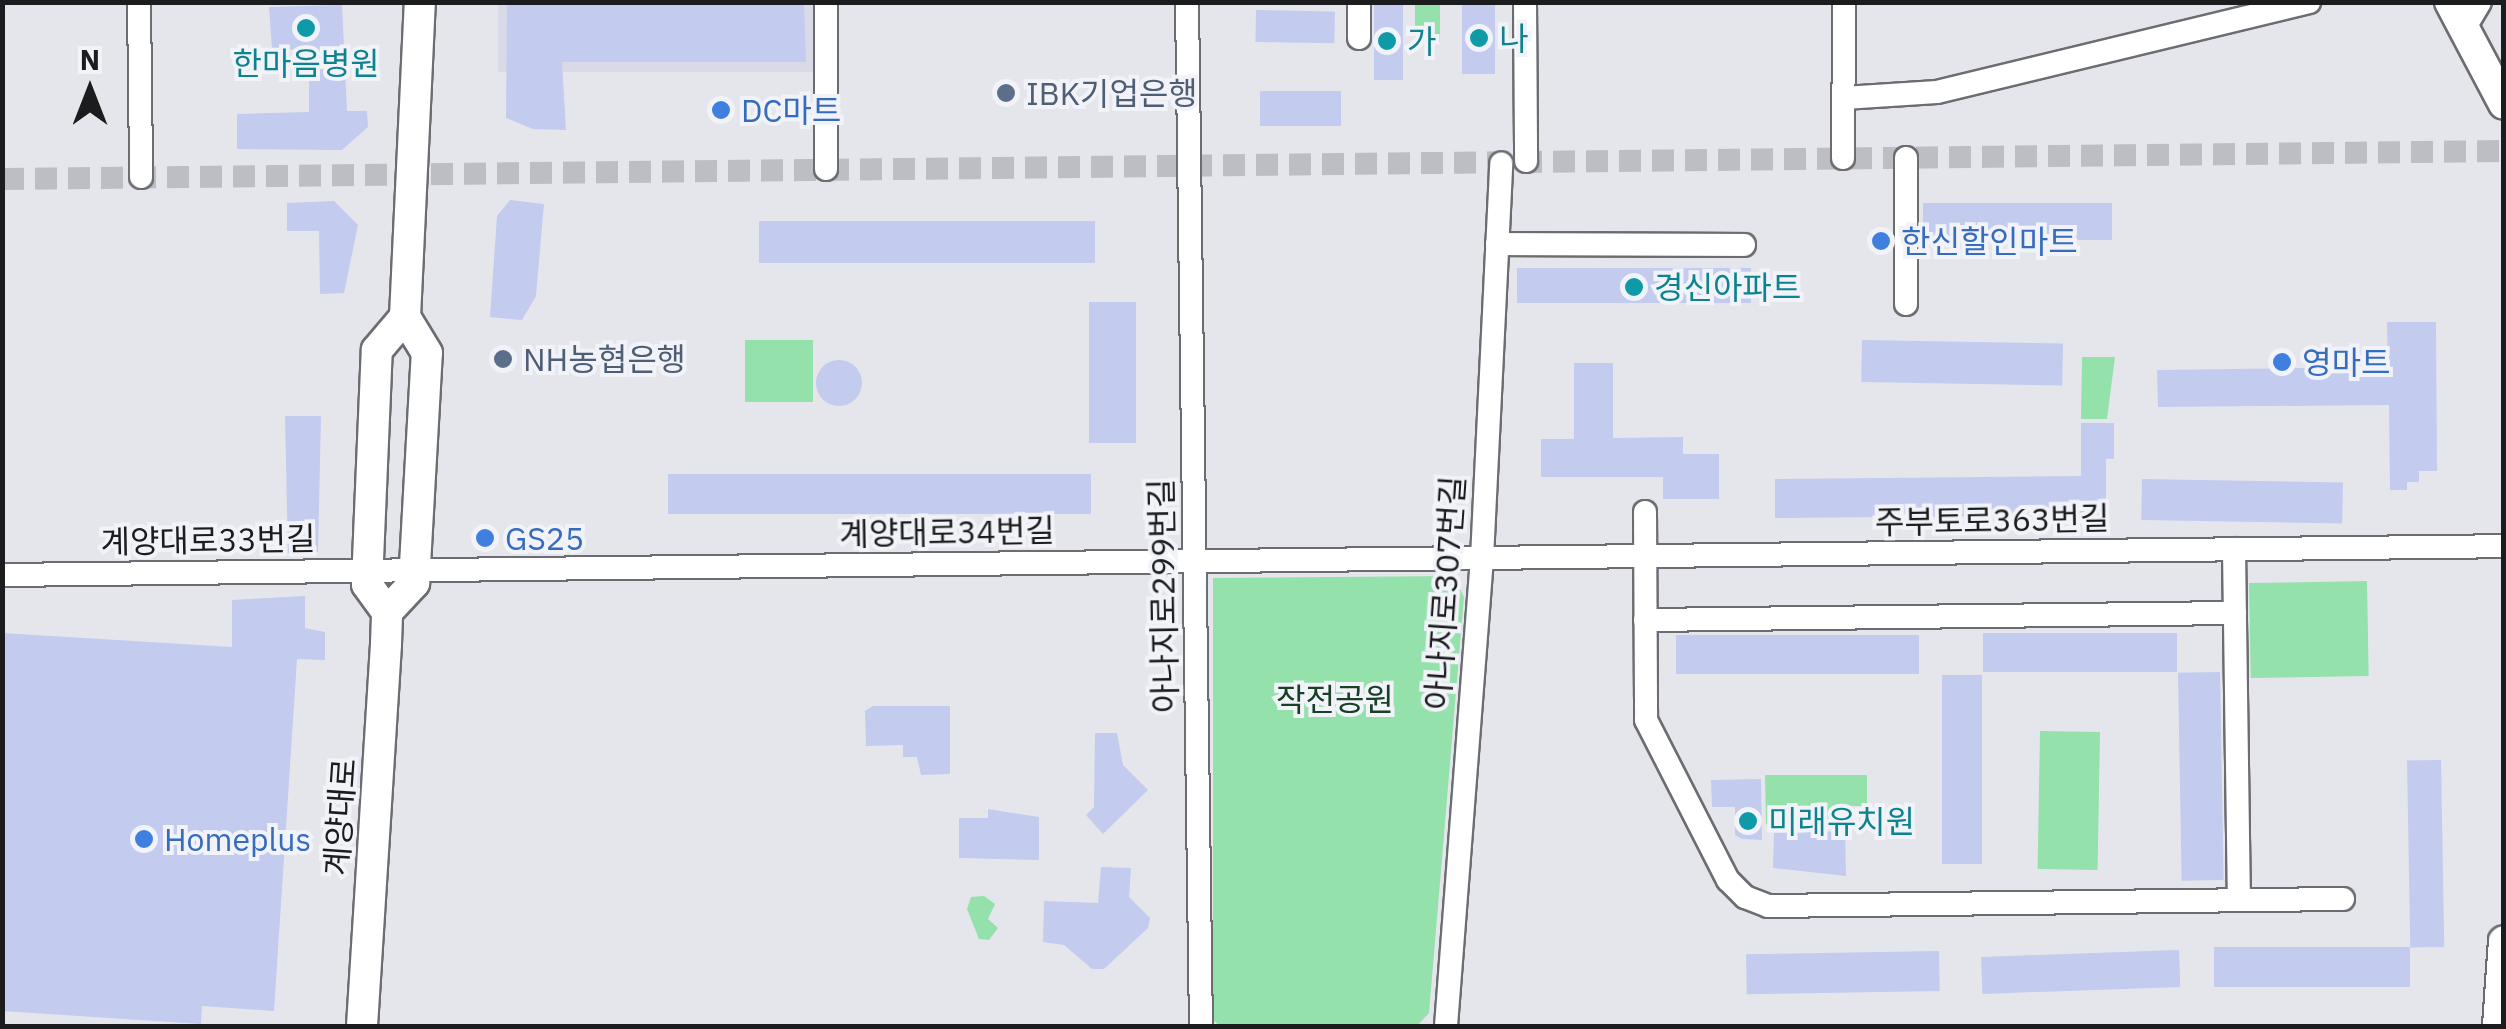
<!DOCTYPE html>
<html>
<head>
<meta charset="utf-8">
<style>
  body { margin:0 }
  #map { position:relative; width:2506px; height:1029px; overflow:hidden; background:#e5e6ec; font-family:"IBM Plex Sans","Noto Sans KR",sans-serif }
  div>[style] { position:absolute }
  .built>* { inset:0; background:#d8dbe7; transform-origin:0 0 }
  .green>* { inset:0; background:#94e1ab; transform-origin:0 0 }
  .building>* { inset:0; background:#c3cbef; transform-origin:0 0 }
  .round { border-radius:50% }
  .minor-tunnel>* { height:22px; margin-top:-11px; transform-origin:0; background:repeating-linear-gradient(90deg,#bdbec3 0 22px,transparent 0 33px) }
  .roads { filter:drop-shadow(2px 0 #6c6d72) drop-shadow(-2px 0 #6c6d72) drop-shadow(0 2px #6c6d72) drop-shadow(0 -2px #6c6d72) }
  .minor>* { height:22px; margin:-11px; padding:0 11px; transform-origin:11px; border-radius:11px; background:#fff }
  .major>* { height:30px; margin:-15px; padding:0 15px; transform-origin:15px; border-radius:15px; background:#fff }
  .dots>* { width:28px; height:28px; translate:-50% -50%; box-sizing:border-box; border:5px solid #f2f3f9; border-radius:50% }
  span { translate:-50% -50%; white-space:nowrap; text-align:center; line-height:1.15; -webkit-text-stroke:8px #f2f3f9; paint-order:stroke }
  .culture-label { font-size:32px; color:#0d838f }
  .left { translate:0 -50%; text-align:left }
  .service-label { font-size:32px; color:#4e5e75 }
  .shop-label { font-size:32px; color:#366cbe }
  .street-label { font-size:32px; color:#1b1c1d }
  .park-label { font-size:32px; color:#184027 }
  .frame { position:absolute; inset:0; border:5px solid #1b1c1d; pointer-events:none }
  .north { position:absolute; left:40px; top:40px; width:100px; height:100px; -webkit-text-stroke:8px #f2f3f9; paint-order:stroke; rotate:0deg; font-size:28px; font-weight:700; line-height:40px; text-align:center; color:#1b1c1d }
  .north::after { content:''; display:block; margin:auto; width:35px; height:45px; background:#1b1c1d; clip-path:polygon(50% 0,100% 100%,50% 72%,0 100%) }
</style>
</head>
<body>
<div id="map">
  <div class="built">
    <div style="left:498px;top:3px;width:316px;height:69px"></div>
  </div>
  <div class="green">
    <div style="left:1415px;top:3px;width:25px;height:39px"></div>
    <div style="left:813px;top:340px;width:62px;height:68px;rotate:90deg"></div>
    <div style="clip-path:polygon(2082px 357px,2115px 357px,2107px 419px,2081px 419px)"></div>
    <div style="clip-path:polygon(1454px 576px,1464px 597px,1429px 1013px,1417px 1026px,1220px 1026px,1213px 1020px,1213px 578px)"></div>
    <div style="left:2367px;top:581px;width:95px;height:118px;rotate:89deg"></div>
    <div style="left:2100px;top:732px;width:138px;height:60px;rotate:91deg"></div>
    <div style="clip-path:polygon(1867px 775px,1867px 806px,1840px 806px,1840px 823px,1766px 824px,1765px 775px)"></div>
    <div style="clip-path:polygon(984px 896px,995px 904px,988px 919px,998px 928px,989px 940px,979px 939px,967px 909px,971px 897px)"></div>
  </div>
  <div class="building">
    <div style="clip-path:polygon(507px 2px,804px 3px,806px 62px,562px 62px,566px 130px,533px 129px,506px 118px)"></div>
    <div style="left:1374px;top:2px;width:29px;height:78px"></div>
    <div style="left:1462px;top:2px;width:33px;height:72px"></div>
    <div style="clip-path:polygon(342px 5px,347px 111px,367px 111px,368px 127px,342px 150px,237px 149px,237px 114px,309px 112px,309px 50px,272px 49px,269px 7px)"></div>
    <div style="left:1256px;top:10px;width:79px;height:32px;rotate:1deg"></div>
    <div style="left:1260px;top:91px;width:81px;height:35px"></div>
    <div style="clip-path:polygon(510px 200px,544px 204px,536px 296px,522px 320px,490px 317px,497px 216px)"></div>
    <div style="clip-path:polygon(334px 201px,358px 225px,344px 293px,320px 294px,319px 231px,287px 231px,287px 203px)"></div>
    <div style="left:1923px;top:203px;width:189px;height:37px"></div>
    <div style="left:759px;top:221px;width:336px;height:42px"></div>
    <div style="left:1751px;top:268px;width:35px;height:234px;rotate:90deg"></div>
    <div style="left:1089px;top:302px;width:47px;height:141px"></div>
    <div style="clip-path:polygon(2387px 322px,2436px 322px,2437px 471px,2419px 471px,2419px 482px,2407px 482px,2407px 490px,2390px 490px,2389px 405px,2158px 407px,2157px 370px,2388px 367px)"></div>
    <div style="left:1862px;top:340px;width:201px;height:42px;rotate:1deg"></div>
    <div class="round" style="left:816px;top:360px;width:46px;height:46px"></div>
    <div style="clip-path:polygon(1574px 363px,1613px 363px,1613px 438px,1683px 437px,1683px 454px,1719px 454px,1719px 499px,1663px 499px,1663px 477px,1541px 477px,1541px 439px,1574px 439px)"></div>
    <div style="clip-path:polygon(285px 416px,321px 416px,318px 552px,288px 553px)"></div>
    <div style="clip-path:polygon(2081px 423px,2114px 423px,2114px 459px,2106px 459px,2106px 515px,1775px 518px,1775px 479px,2081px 476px)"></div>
    <div style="left:1091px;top:474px;width:40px;height:423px;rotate:90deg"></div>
    <div style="left:2142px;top:479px;width:201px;height:41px;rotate:1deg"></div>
    <div style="clip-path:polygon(305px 596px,305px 628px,325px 632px,325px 660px,297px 659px,274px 1011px,202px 1006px,201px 1024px,2px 1011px,2px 633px,232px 647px,232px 600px)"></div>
    <div style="left:2177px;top:633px;width:39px;height:194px;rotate:90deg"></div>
    <div style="left:1676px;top:635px;width:243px;height:39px"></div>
    <div style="left:2220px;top:672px;width:208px;height:42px;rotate:89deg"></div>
    <div style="left:1942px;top:675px;width:40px;height:189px"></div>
    <div style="clip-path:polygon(873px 706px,950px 706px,950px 774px,921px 775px,917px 757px,903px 757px,903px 745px,866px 746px,865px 711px)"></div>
    <div style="clip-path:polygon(1095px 733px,1117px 733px,1123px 765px,1148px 790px,1103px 834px,1086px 815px,1094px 807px)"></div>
    <div style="left:2441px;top:760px;width:187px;height:34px;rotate:89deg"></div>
    <div style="clip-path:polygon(1761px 779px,1762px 840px,1742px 839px,1735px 835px,1735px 807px,1712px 807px,1711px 780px)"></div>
    <div style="clip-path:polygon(988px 809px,1039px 817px,1039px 860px,959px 858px,959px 818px,988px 818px)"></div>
    <div style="clip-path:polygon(1845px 831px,1846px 876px,1773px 868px,1774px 833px)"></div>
    <div style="clip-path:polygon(1101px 867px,1131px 868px,1129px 897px,1150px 918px,1148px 928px,1104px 969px,1092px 969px,1064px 945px,1043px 942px,1044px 901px,1098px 903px)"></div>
    <div style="left:2410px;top:947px;width:40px;height:196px;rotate:90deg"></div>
    <div style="left:2179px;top:950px;width:37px;height:198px;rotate:88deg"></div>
    <div style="left:1939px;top:951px;width:40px;height:193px;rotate:89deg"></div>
  </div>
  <div class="minor-tunnel">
    <div style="left:2px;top:179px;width:2502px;rotate:-0.64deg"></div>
  </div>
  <div class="roads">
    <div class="minor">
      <div style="left:139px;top:2px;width:175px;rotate:89.3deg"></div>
      <div style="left:826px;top:2px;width:167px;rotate:90deg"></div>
      <div style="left:1187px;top:2px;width:1024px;rotate:89.22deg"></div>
      <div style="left:1359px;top:2px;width:36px;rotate:90deg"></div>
      <div style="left:1525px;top:2px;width:159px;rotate:89.6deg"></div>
      <div style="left:2464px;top:29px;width:31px;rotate:-59deg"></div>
      <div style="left:1844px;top:98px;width:93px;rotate:-3.7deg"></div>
      <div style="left:1937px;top:92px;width:383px;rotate:-13.6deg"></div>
      <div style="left:1843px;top:158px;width:156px;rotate:-89.6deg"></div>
      <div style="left:1906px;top:158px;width:146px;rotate:90deg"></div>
      <div style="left:1497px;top:244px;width:247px;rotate:0.2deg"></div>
      <div style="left:1645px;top:512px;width:208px;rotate:89.7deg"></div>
      <div style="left:1646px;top:720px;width:180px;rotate:62.9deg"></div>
      <div style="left:1728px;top:880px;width:24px;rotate:45deg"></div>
      <div style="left:1745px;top:897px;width:25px;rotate:21deg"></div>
      <div style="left:1768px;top:906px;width:575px;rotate:-0.7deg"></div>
      <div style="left:2234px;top:549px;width:351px;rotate:89.2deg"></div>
      <div style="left:2px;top:575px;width:2502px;rotate:-0.66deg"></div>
      <div style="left:1645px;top:620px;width:590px;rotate:-0.68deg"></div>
      <div style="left:1446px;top:1026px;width:469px;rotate:-85.6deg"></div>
      <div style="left:1482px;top:558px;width:395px;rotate:-87.2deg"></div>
    </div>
    <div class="major">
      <div style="left:2450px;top:2px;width:115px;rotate:62.1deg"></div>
      <div style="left:387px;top:612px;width:40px;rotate:-47deg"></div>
      <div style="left:414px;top:583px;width:230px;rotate:-86.8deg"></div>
      <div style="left:427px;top:353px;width:42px;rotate:-121.4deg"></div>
      <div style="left:405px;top:317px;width:315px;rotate:-87.3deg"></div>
      <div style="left:362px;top:1026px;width:383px;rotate:-86.4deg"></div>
      <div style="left:386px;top:644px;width:32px;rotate:-88deg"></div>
      <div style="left:387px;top:612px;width:34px;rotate:-126deg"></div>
      <div style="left:367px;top:584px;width:234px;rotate:-87.6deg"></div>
      <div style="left:377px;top:350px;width:43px;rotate:-49.7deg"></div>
      <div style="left:2498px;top:1026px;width:85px;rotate:-86deg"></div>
    </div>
  </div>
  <div class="dots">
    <div style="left:306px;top:28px;background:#0f9aa8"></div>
    <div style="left:1479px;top:38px;background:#0f9aa8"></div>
    <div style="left:1387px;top:41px;background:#0f9aa8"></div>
    <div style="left:1006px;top:93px;background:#5c6f8a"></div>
    <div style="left:721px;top:110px;background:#3f7fe0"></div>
    <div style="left:1881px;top:241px;background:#3f7fe0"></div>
    <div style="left:1634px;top:287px;background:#0f9aa8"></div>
    <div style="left:503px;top:359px;background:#5c6f8a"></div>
    <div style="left:2282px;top:362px;background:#3f7fe0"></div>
    <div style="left:485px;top:538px;background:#3f7fe0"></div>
    <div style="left:1748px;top:821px;background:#0f9aa8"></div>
    <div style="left:144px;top:839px;background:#3f7fe0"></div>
  </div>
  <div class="culture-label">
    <span class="left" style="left:1499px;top:38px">나</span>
    <span class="left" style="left:1407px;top:41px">가</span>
    <span style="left:306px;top:63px">한마음병원</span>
    <span class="left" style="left:1654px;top:287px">경신아파트</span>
    <span class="left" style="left:1768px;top:821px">미래유치원</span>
  </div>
  <div class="service-label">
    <span class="left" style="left:1026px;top:93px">IBK기업은행</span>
    <span class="left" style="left:523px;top:359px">NH농협은행</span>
  </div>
  <div class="shop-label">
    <span class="left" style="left:741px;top:110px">DC마트</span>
    <span class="left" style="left:1901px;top:241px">한신할인마트</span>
    <span class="left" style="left:2302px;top:362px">영마트</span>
    <span class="left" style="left:505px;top:538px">GS25</span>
    <span class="left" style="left:164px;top:839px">Homeplus</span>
  </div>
  <div class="street-label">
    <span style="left:1992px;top:520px;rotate:-1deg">주부토로363번길</span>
    <span style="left:947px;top:532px;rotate:-1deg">계양대로34번길</span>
    <span style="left:208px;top:540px;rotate:-1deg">계양대로33번길</span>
    <span style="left:1445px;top:593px;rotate:-86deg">아나지로307번길</span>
    <span style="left:1163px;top:596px;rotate:-91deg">아나지로299번길</span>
    <span style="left:340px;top:817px;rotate:-86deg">계양대로</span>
  </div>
  <div class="park-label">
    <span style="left:1335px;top:699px">작전공원</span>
  </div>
  <div class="frame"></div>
  <div class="north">N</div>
</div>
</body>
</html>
